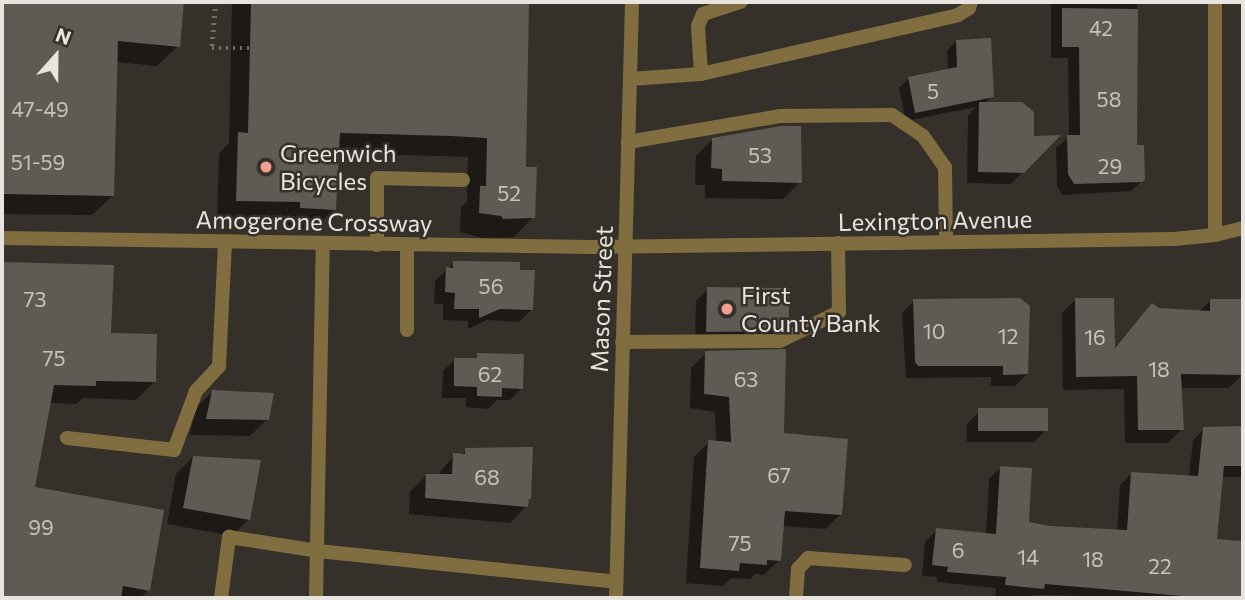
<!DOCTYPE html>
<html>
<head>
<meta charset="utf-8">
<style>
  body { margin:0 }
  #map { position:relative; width:1245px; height:600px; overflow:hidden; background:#35302a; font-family:Commissioner,sans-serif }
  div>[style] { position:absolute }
  .shadow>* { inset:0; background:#0007 }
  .building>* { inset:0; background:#5f5a53; transform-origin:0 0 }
  .path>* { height:4.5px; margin-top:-2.25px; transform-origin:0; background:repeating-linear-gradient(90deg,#726e68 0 2px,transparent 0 7px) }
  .service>* { height:14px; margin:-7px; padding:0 7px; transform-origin:7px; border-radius:7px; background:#806e40 }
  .minor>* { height:14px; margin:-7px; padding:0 7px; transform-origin:7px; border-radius:7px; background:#806e40 }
  .tertiary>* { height:14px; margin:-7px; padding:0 7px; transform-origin:7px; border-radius:7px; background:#806e40 }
  .dots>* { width:19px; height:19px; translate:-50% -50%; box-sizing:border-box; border:4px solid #35302a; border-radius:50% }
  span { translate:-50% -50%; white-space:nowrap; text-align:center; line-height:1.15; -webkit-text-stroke:5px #35302a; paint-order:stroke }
  .number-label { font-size:21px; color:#c6c2bd }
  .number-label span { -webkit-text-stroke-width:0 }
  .poi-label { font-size:24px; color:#e8e4e0 }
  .left { translate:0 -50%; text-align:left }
  .street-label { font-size:24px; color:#e8e4e0 }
  .frame { position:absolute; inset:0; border:4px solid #e8e4e0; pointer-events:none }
  .north { position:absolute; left:21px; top:21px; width:70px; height:70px; -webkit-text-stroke:5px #35302a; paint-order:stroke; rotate:21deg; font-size:19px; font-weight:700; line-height:28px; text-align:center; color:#e8e4e0 }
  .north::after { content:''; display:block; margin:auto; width:24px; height:32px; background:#e8e4e0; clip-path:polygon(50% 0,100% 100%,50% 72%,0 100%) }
</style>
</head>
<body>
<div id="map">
  <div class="shadow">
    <div style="clip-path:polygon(2px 2px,182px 2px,178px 46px,157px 66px,116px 62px,113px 195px,92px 215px,2px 214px)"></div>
    <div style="clip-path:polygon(232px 2px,527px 2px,524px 169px,533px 217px,514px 237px,483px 238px,460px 232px,461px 207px,467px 202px,468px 157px,337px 153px,334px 209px,314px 229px,281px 227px,281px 221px,217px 220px,219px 154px,229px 143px)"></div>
    <div style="clip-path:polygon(1051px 2px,1137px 2px,1135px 146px,1143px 180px,1131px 191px,1062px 195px,1057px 186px,1056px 148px,1069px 137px,1068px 58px,1051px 58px)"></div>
    <div style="clip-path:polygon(956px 41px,992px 96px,984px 104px,1032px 137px,1057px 137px,1011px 184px,967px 183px,968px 116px,976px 107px,906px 121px,899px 88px,908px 79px,948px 71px,947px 51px)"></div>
    <div style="clip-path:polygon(713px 139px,800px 182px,783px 199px,705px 198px,705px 185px,695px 185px,696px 156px)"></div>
    <div style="clip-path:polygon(454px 263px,518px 272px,531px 310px,519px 322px,487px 320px,468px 329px,468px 321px,443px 320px,443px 304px,434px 304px,435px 281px)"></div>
    <div style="clip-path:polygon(2px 264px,112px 267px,110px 335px,154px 382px,136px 400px,82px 398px,77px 404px,49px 403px,33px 488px,148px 590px,140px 598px,2px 598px)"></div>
    <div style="clip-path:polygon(708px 289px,787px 325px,775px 337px,695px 343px,696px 301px)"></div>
    <div style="clip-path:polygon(1076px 299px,1113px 349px,1152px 305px,1159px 310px,1199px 312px,1210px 301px,1243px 300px,1243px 374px,1229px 388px,1180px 388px,1182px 429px,1168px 443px,1125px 443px,1124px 389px,1063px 390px,1062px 313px)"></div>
    <div style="clip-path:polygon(914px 301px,1027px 374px,1015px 386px,991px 386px,991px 377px,906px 378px,902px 313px)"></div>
    <div style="clip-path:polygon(706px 353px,782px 435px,840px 515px,825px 529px,782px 526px,779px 560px,764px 575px,755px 574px,750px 579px,731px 578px,723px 586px,686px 583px,694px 457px,709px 442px,716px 443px,715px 412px,690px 408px,691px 368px)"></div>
    <div style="clip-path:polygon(478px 355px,522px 388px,510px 400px,497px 400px,488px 409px,466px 407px,466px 398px,442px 398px,443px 371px,455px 359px,474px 360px)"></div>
    <div style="clip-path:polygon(212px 392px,267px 419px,250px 436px,190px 435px,195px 409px)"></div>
    <div style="clip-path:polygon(979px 412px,1046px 430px,1034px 442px,967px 442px,967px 424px)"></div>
    <div style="clip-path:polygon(1243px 427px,1243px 477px,1221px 477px,1154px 533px,1243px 542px,1243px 598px,1036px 595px,1017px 598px,995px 596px,996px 588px,937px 582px,937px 577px,922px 576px,925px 542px,937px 530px,986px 535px,989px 479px,1000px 468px,1027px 523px,1050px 528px,1117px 532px,1120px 485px,1131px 474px,1189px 477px,1193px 440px,1204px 429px)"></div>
    <div style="clip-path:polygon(466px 450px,527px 501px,526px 506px,510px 523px,409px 514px,410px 492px,427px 475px,437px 476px,454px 455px,461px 455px)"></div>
    <div style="clip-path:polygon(193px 457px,249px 519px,232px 536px,167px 524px,176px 474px)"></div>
  </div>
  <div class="building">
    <div style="clip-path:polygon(2px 2px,184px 2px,180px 47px,118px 41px,114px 196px,2px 194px)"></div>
    <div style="clip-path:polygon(251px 2px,529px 2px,526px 167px,537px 167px,535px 218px,503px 219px,501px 216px,479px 213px,480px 186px,486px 186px,487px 138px,451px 136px,340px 133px,336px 210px,300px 208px,300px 202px,236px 201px,238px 132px,248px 133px)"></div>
    <div style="clip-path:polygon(1062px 8px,1138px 9px,1137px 145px,1144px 145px,1145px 180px,1142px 182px,1074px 184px,1068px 174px,1067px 135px,1080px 135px,1079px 47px,1062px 47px)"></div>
    <div style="clip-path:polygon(991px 38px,994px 97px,915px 113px,908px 77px,957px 67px,956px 40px)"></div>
    <div style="clip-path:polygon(979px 102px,1022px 102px,1034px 112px,1034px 136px,1061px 135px,1024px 173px,978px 172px)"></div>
    <div style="clip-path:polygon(781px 126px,801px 126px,802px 183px,722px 181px,722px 169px,711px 168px,712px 138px)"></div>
    <div style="clip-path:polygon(453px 261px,520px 262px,520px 270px,535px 270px,533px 310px,500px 309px,479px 318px,479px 309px,454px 309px,455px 293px,445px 292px,446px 267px,453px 268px)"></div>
    <div style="clip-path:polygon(2px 262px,114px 265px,111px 333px,157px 334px,156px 382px,96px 381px,96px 386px,54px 385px,35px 487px,164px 510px,150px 591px,123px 586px,121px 598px,2px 598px)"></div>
    <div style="clip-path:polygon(707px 287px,789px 288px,789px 326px,778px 331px,706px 332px)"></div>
    <div style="clip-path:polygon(1020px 298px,1030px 306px,1028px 374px,1003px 375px,1003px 366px,918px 366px,915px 362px,913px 299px)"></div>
    <div style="clip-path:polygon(1075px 298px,1114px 298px,1115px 348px,1152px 303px,1159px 308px,1210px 311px,1210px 299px,1243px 299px,1243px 375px,1181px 374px,1184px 430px,1138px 430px,1137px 376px,1076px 377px)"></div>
    <div style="clip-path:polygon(786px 349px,784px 433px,848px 439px,842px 515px,785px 511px,781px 561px,767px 560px,767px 565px,740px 563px,739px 571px,700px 568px,708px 440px,731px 442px,729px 397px,704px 394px,705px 351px)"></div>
    <div style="clip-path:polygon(477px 353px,524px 354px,523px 389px,502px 388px,502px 397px,477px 396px,477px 387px,454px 386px,454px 358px,477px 358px)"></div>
    <div style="clip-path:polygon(212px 390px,274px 393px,269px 420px,206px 419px)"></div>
    <div style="left:1048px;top:408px;width:23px;height:70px;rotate:90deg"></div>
    <div style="clip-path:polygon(1243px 426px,1243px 466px,1224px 466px,1217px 539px,1243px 541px,1243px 598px,1205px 598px,1045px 584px,1044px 589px,1005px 585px,1006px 577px,947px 572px,948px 567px,932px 565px,936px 528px,996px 534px,1000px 466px,1032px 468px,1029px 522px,1050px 526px,1127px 530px,1131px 472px,1198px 476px,1203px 427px)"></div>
    <div style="clip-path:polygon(533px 447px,531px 499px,529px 499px,528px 507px,425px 498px,426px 474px,452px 474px,453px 453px,465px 454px,465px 448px)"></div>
    <div style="clip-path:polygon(193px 456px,261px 460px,250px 520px,183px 508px)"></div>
  </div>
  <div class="path">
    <div style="left:216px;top:2px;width:46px;rotate:95deg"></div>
    <div style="left:212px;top:48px;width:38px"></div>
  </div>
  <div class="service">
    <div style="left:701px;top:74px;width:48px;rotate:-93.6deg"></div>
    <div style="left:698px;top:26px;width:13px;rotate:-67deg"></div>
    <div style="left:703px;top:14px;width:40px;rotate:-18deg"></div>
    <div style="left:630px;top:79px;width:71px;rotate:-4deg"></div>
    <div style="left:701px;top:74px;width:264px;rotate:-12.9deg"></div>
    <div style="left:958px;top:15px;width:13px;rotate:-32deg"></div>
    <div style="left:969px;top:8px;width:6px;rotate:-72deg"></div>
    <div style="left:628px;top:142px;width:154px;rotate:-9.7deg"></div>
    <div style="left:780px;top:116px;width:112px;rotate:-0.5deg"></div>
    <div style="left:892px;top:115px;width:37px;rotate:34deg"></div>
    <div style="left:923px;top:136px;width:38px;rotate:55deg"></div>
    <div style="left:945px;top:167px;width:75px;rotate:89.2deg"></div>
    <div style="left:377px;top:245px;width:67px;rotate:-90deg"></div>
    <div style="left:377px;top:178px;width:86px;rotate:1.3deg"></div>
    <div style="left:407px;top:330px;width:85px;rotate:-90deg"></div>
    <div style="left:622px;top:342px;width:158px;rotate:-0.4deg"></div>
    <div style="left:780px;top:341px;width:66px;rotate:-26.2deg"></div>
    <div style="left:839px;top:312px;width:69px;rotate:-90.8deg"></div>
    <div style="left:67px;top:438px;width:108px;rotate:6.4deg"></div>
    <div style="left:174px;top:450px;width:63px;rotate:-69.6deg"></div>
    <div style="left:196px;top:391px;width:34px;rotate:-47deg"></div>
    <div style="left:219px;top:366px;width:124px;rotate:-87.2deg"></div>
    <div style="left:221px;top:598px;width:62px;rotate:-82.5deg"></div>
    <div style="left:229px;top:537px;width:90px;rotate:8.9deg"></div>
    <div style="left:318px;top:551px;width:300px;rotate:5.9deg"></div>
    <div style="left:316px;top:598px;width:354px;rotate:-88.9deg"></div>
    <div style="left:796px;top:598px;width:29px;rotate:-86deg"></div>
    <div style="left:798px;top:569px;width:15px;rotate:-48deg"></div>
    <div style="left:808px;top:558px;width:97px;rotate:4.1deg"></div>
  </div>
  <div class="minor">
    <div style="left:1215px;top:2px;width:233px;rotate:90deg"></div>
    <div style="left:2px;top:238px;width:591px;rotate:0.87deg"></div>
    <div style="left:593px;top:247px;width:581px;rotate:-0.79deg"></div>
    <div style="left:1174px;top:239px;width:41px;rotate:-5.6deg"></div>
    <div style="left:1215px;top:235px;width:29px;rotate:-14deg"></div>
  </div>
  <div class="tertiary">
    <div style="left:616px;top:598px;width:596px;rotate:-88.46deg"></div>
  </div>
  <div class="dots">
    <div style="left:266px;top:167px;background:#f59d8e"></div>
    <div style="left:727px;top:309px;background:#f59d8e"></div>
  </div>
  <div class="number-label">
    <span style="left:1101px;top:28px">42</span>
    <span style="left:933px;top:91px">5</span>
    <span style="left:1109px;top:99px">58</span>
    <span style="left:40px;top:109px">47-49</span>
    <span style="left:760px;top:155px">53</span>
    <span style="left:38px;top:162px">51-59</span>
    <span style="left:1110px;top:166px">29</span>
    <span style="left:509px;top:193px">52</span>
    <span style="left:491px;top:286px">56</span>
    <span style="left:35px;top:299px">73</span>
    <span style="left:934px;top:331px">10</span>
    <span style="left:1008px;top:336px">12</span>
    <span style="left:1095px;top:337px">16</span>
    <span style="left:54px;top:358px">75</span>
    <span style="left:1159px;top:369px">18</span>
    <span style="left:490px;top:374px">62</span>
    <span style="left:746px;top:379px">63</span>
    <span style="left:779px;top:475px">67</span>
    <span style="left:487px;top:477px">68</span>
    <span style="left:41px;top:527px">99</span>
    <span style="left:740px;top:543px">75</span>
    <span style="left:958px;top:550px">6</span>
    <span style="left:1028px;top:557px">14</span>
    <span style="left:1093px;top:559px">18</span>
    <span style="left:1160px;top:566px">22</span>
  </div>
  <div class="poi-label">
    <span class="left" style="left:280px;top:167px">Greenwich<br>Bicycles</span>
    <span class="left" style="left:741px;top:309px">First<br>County Bank</span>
  </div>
  <div class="street-label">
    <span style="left:935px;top:220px;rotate:-1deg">Lexington Avenue</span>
    <span style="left:314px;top:221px;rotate:1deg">Amogerone Crossway</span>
    <span style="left:601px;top:299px;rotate:-88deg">Mason Street</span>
  </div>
  <div class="frame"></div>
  <div class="north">N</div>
</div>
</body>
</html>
